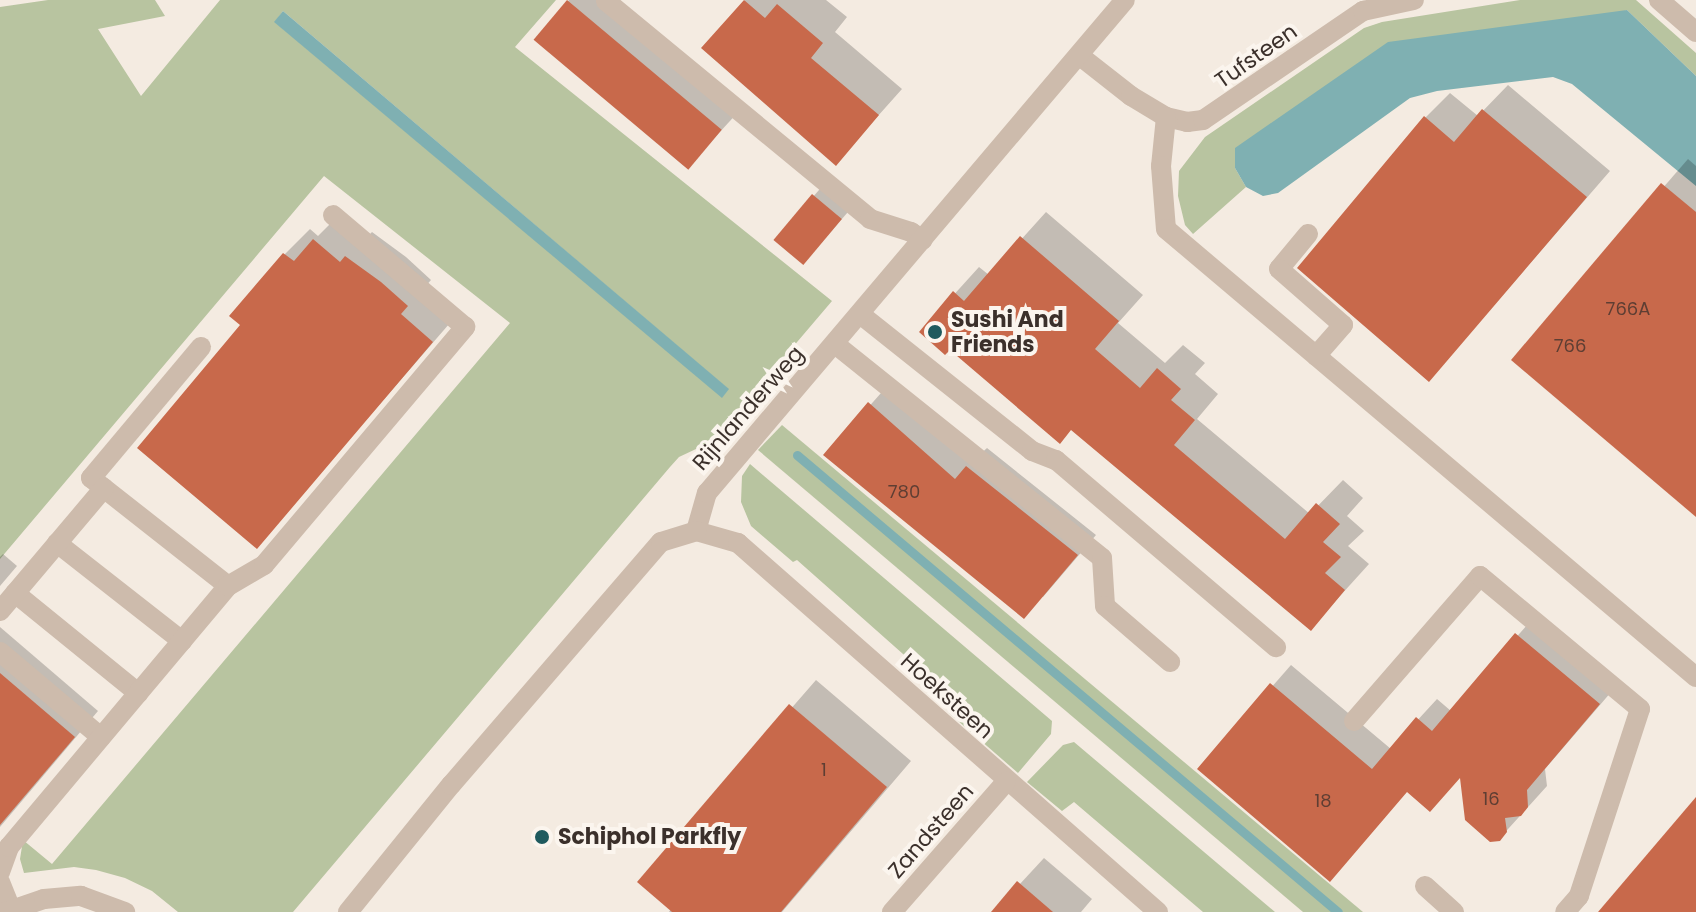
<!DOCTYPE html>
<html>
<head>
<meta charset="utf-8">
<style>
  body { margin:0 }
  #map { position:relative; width:1696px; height:912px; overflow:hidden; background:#f4ebe1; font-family:Poppins,sans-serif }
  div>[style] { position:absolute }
  .green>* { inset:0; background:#b8c4a0 }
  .water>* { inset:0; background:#7fb0b2 }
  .shadow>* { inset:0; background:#0003 }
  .stream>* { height:9px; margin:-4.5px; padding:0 4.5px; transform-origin:4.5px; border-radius:4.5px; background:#7fb0b2 }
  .building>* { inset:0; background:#c8694b; transform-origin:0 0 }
  .minor>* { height:20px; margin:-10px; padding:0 10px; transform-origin:10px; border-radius:10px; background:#cdbbac }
  .dots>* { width:22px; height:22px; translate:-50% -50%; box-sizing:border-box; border:4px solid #fbf5ee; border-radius:50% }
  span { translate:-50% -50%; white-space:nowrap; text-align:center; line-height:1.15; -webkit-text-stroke:8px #fbf5ee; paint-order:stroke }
  .number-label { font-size:18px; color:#5e3e33 }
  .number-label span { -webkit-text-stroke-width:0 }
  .street-label { font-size:22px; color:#3b302b }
  .poi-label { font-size:22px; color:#3b302b; font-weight:700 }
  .left { translate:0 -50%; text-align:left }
</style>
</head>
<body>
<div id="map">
  <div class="green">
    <div style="clip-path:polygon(evenodd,48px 0,155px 0,165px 16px,98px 29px,141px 96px,220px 0,556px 0,515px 47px,832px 301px,713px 441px,679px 457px,670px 467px,293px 912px,178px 912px,152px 891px,125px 878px,96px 870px,74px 867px,24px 873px,20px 859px,23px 840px,52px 864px,510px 323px,324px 176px,0 559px,0 7px,48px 0,283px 11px,728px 389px,722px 397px,275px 22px,283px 11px)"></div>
    <div style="clip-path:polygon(1520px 0,1636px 0,1696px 53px,1696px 76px,1627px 10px,1235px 168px,1246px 187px,1193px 234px,1185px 225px,1178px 196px,1179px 171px,1205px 137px,1364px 28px,1382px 22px)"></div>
    <div style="clip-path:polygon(782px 425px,1363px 912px,1303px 912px,758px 450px)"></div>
    <div style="clip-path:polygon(750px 464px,1052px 721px,1051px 734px,1018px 773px,949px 713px,956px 701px,797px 560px,793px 562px,751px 526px,741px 502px,742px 476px)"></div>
    <div style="clip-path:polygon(1074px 742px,1275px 912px,1203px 912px,1074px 802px,1062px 811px,1027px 782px,1063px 745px)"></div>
  </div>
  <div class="water">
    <div style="clip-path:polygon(1627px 10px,1696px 76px,1696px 186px,1572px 84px,1553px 77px,1437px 91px,1410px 98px,1278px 193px,1263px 196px,1246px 187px,1235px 168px,1235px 148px,1388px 42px)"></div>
    <div style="clip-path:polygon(283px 11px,729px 389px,722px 398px,274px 22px)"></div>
  </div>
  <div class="shadow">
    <div style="clip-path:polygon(569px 0,612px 0,740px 110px,687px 168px,535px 39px)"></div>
    <div style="clip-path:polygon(745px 0,826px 0,847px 17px,835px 32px,902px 89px,836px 163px,704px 48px)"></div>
    <div style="clip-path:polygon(1508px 85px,1610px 171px,1429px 380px,1425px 118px,1450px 93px,1478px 116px)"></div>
    <div style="clip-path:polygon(1688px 159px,1696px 166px,1696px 514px,1514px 359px)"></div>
    <div style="clip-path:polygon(826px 182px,854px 205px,816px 249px,776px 239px)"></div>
    <div style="clip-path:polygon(1046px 212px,1143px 295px,1118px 323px,1165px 363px,1183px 345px,1205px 363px,1195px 374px,1218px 394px,1197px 419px,1310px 514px,1343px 480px,1363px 498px,1347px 516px,1364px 531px,1348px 546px,1369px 564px,1311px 628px,1072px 428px,921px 331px,979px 267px,989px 275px)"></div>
    <div style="clip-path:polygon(339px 215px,366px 238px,372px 232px,406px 257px,431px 280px,424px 288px,456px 316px,257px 546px,242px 325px,285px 254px,310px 229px,318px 236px)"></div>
    <div style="clip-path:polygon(889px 384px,975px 459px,987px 448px,1096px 535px,1043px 597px,826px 455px)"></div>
    <div style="clip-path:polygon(3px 554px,17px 566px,0 586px,0 557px)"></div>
    <div style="clip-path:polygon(1536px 615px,1618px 684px,1545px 769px,1547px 786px,1499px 839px,1462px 775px,1408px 790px,1330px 879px,1200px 769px,1291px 665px,1391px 749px,1437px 699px,1451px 711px)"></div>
    <div style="clip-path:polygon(0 627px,98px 711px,0 827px)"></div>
    <div style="clip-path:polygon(816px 680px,911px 761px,782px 912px,669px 912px,671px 909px,640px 882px)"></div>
    <div style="clip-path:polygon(1044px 858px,1092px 899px,1081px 912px,994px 912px)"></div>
  </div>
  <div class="stream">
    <div style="left:797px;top:455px;width:708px;rotate:40.19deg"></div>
  </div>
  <div class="building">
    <div style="left:567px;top:0;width:202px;height:52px;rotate:40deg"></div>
    <div style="clip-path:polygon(744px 0,765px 18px,777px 4px,823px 43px,811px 58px,879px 115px,836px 166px,701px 48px)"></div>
    <div style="clip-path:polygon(1482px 109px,1587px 197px,1429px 382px,1297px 268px,1424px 116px,1454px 142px)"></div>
    <div style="clip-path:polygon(1661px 183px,1696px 212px,1696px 517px,1511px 360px)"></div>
    <div style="left:812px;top:194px;width:39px;height:60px;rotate:40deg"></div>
    <div style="clip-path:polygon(1020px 236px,1119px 321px,1095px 349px,1140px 388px,1157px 368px,1181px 389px,1171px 400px,1195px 420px,1174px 445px,1285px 539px,1316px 503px,1340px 524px,1323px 542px,1341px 557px,1325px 573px,1345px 590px,1311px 631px,1071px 430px,1060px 444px,950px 350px,945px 355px,919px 332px,953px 291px,964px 301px)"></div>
    <div style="clip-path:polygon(313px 239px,340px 262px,345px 256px,381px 282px,408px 306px,401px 314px,433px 342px,257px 549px,137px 448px,240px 325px,229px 316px,283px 253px,294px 261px)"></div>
    <div style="clip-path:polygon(868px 402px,955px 479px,966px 466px,1078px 555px,1024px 619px,823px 455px)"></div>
    <div style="clip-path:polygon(1515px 633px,1600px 704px,1527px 790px,1528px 807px,1521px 816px,1505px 818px,1507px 832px,1500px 841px,1490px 842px,1465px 820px,1460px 778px,1430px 812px,1407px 792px,1330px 882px,1197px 769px,1270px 683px,1372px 769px,1416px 717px,1432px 731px)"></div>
    <div style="clip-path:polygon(0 673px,75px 737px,0 825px)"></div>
    <div style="clip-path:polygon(789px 704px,887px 787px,781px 912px,672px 912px,637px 882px)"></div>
    <div style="clip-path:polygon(1696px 797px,1696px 912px,1598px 912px)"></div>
    <div style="clip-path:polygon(1017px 881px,1053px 912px,991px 912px)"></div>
  </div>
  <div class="minor">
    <div style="left:1659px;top:0;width:49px;rotate:40.9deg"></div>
    <div style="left:606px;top:1px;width:342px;rotate:39.5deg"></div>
    <div style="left:870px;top:219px;width:43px;rotate:17.6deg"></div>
    <div style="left:911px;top:232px;width:14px;rotate:34deg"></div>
    <div style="left:1080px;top:56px;width:65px;rotate:38.1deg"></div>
    <div style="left:1131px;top:96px;width:41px;rotate:31deg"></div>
    <div style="left:1166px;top:117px;width:22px;rotate:13deg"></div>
    <div style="left:1187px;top:122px;width:16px;rotate:-7deg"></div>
    <div style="left:1203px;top:120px;width:194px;rotate:-34.3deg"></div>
    <div style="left:1363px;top:11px;width:52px;rotate:-12.2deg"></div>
    <div style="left:1166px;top:117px;width:49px;rotate:95.8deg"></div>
    <div style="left:1161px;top:166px;width:63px;rotate:85.5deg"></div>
    <div style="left:1166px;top:229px;width:694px;rotate:40.21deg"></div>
    <div style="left:1308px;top:234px;width:45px;rotate:129.6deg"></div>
    <div style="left:1279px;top:269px;width:85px;rotate:41.2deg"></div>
    <div style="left:1343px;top:325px;width:41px;rotate:131.1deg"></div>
    <div style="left:860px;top:314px;width:220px;rotate:38.5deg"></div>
    <div style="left:1032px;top:451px;width:26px;rotate:21deg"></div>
    <div style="left:1056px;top:460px;width:289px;rotate:40.4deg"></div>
    <div style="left:835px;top:344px;width:342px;rotate:38.7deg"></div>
    <div style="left:1102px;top:558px;width:48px;rotate:86.4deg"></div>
    <div style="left:1105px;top:606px;width:86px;rotate:40.7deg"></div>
    <div style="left:201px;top:347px;width:171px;rotate:130deg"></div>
    <div style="left:91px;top:478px;width:174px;rotate:38.2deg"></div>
    <div style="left:696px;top:531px;width:40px;rotate:-74deg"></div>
    <div style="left:707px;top:493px;width:646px;rotate:-49.71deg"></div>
    <div style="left:696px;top:531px;width:44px;rotate:15.9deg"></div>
    <div style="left:738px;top:543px;width:559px;rotate:41.3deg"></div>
    <div style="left:57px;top:543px;width:159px;rotate:38.1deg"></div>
    <div style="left:15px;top:593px;width:159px;rotate:39.1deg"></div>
    <div style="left:0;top:611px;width:161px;rotate:-49.8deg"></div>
    <div style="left:0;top:652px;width:132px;rotate:40.1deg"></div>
    <div style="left:1354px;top:721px;width:192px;rotate:-49deg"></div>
    <div style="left:1480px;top:576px;width:208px;rotate:39.7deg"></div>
    <div style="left:1640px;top:709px;width:197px;rotate:108.1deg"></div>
    <div style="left:1579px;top:896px;width:21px;rotate:131deg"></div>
    <div style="left:0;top:872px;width:27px;rotate:-70deg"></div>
    <div style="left:9px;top:847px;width:341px;rotate:-50deg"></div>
    <div style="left:228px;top:586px;width:42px;rotate:-30.3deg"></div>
    <div style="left:264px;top:565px;width:312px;rotate:-49.8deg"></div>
    <div style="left:465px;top:327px;width:173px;rotate:-139.7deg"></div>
    <div style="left:0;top:882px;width:29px;rotate:68deg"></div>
    <div style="left:1425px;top:886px;width:39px;rotate:42deg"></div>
    <div style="left:6px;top:912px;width:40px;rotate:-18.9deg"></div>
    <div style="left:44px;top:899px;width:37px;rotate:-5deg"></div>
    <div style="left:81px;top:896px;width:47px;rotate:20deg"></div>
    <div style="left:348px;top:912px;width:164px;rotate:-51deg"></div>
    <div style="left:451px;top:785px;width:321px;rotate:-49.2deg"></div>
    <div style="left:661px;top:542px;width:37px;rotate:-17deg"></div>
    <div style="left:892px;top:912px;width:173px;rotate:-48.8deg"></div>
  </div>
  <div class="dots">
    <div style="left:935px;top:332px;background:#1f5a5e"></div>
    <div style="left:542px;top:837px;background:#1f5a5e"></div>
  </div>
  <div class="number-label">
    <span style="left:1628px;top:309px">766A</span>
    <span style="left:1570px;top:346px">766</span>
    <span style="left:904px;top:492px">780</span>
    <span style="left:824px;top:770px">1</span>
    <span style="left:1491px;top:799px">16</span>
    <span style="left:1323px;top:801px">18</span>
  </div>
  <div class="street-label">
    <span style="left:1256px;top:56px;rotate:-35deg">Tufsteen</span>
    <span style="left:748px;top:408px;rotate:-49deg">Rijnlanderweg</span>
    <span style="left:947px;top:696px;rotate:42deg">Hoeksteen</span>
    <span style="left:931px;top:831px;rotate:-49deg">Zandsteen</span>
  </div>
  <div class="poi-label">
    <span class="left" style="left:951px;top:332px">Sushi And<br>Friends</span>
    <span class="left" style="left:558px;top:837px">Schiphol Parkfly</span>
  </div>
</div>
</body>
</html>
